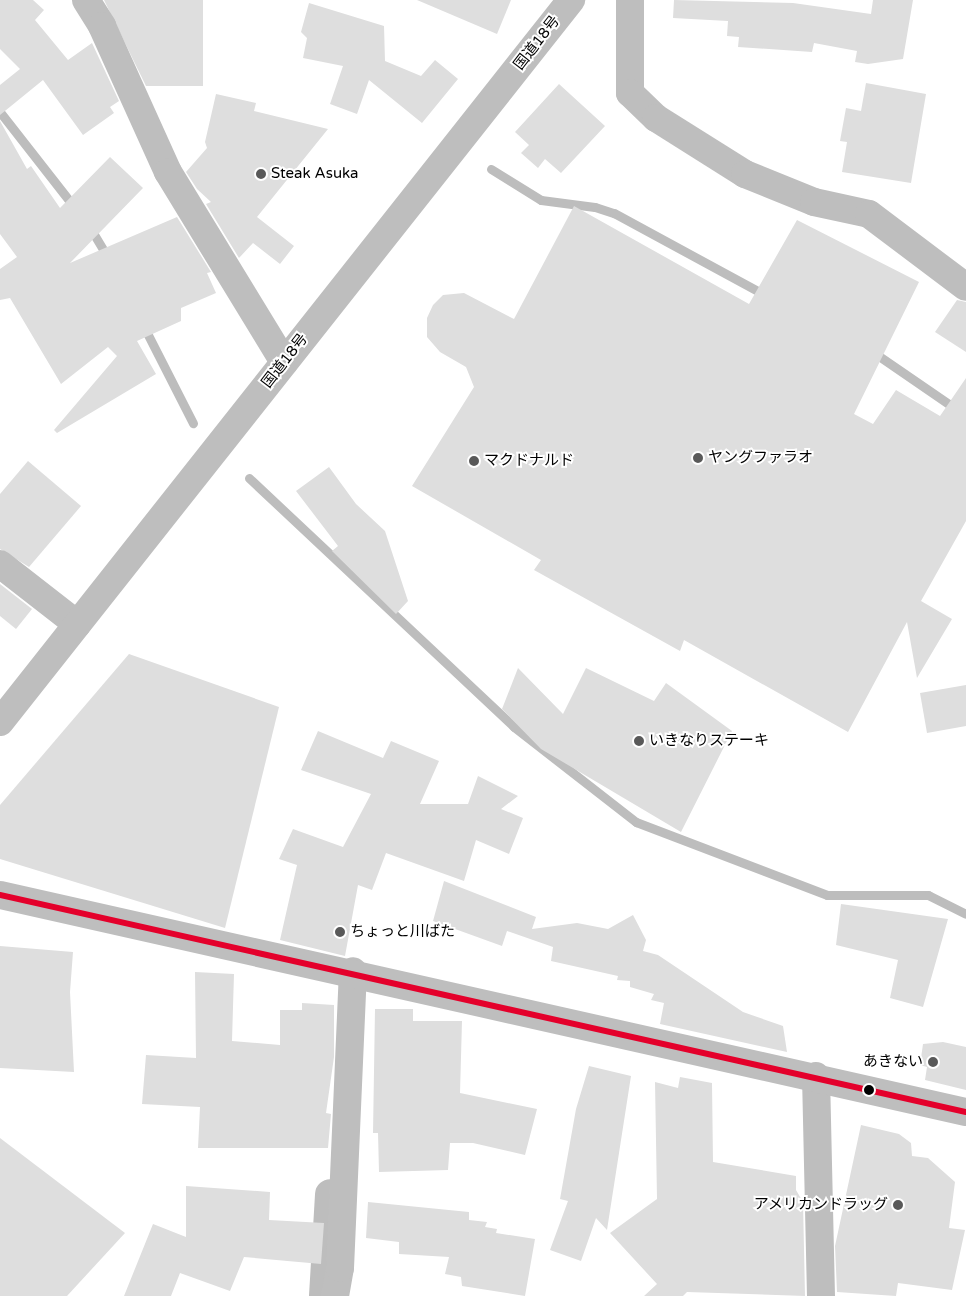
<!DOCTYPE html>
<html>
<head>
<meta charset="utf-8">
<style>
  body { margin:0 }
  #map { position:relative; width:966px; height:1296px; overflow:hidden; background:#fff; font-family:"Varela Round","Noto Sans JP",sans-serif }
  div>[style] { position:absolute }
  .stream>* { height:9px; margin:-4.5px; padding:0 4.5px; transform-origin:4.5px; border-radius:4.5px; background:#bdbdbd }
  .canal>* { height:30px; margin:-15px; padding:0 15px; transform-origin:15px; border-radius:15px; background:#bdbdbd }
  .building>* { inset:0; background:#dedede }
  .minor>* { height:28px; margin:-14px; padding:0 14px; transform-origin:14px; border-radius:14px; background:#bebebe }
  .primary>* { height:28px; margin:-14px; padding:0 14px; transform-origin:14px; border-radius:14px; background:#bebebe }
  .trunk>* { height:28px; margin:-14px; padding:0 14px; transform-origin:14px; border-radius:14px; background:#bebebe }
  .bus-1>* { height:6px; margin:-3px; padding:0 3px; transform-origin:3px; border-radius:3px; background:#e4002b }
  .dots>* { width:14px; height:14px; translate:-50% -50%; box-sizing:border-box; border:2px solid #fff; border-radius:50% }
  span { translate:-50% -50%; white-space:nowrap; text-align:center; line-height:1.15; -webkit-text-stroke:4px #fff; paint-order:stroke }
  .street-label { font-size:15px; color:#000 }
  .poi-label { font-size:15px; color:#000 }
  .left { translate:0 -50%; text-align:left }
  .right { translate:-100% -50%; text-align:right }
</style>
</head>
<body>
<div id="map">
  <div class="stream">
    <div style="left:0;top:112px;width:122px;rotate:52deg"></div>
    <div style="left:491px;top:169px;width:59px;rotate:31.8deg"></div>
    <div style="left:541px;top:200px;width:54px;rotate:7.4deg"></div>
    <div style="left:595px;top:207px;width:20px;rotate:18deg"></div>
    <div style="left:614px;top:213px;width:174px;rotate:28.5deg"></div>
    <div style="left:89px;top:226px;width:37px;rotate:59deg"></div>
    <div style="left:144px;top:327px;width:108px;rotate:63deg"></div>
    <div style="left:873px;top:352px;width:113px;rotate:34.5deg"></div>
    <div style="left:249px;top:478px;width:364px;rotate:43.2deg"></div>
    <div style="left:514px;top:727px;width:155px;rotate:37.9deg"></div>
    <div style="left:636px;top:822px;width:204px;rotate:20.9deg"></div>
    <div style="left:827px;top:895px;width:101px"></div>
    <div style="left:928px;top:895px;width:42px;rotate:26.6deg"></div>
  </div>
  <div class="canal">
    <div style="left:324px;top:1296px;width:102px;rotate:-86.6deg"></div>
  </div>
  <div class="building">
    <div style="clip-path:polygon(0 0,33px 0,44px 10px,35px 20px,68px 60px,92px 43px,119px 101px,110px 107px,114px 113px,83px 135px,43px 80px,0 115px,0 85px,20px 69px,0 49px)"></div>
    <div style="clip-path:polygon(104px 0,203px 0,203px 86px,146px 86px)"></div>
    <div style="clip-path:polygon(417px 0,511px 0,497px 34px)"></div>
    <div style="clip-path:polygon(674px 0,793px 3px,871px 14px,873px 0,913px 0,903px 59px,868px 64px,855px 62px,857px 51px,814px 43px,812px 52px,738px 47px,739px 37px,727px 36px,728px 21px,673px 18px)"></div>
    <div style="clip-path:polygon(309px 3px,384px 26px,385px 61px,421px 76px,435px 60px,458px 79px,422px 123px,369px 80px,357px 114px,330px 104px,343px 66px,303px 58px,307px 38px,301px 32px)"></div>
    <div style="clip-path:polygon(866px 83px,926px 94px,911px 183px,842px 172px,847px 142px,840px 141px,846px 108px,861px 111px)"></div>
    <div style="clip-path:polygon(559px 84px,605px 126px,561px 173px,545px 159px,538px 168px,521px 153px,529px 145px,515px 132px)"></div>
    <div style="clip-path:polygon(216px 94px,256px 103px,254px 111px,328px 129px,257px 217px,294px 246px,280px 264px,253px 243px,239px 258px,206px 204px,211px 202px,197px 189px,186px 172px,207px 148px,205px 142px)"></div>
    <div style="clip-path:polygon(0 121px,27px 169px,31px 166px,60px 208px,110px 157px,143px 188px,70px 263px,177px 217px,211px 272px,207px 273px,216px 293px,181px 308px,181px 321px,137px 341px,156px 374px,57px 433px,54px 430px,117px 356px,108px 347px,61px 384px,10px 298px,0 300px,0 269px,17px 257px,0 234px)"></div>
    <div style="clip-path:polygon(574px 206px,749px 304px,797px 220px,919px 282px,854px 414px,873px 424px,896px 390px,940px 416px,966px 378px,966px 521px,921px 601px,952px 619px,917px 678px,907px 622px,848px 732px,684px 640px,680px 651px,534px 570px,541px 560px,412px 486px,474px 387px,466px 367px,440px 352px,427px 337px,427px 318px,433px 305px,443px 295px,464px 293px,514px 319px)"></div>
    <div style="clip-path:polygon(957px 300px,966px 302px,966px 352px,935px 332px)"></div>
    <div style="clip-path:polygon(28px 461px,81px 506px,29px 567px,0 549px,0 494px)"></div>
    <div style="clip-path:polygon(329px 467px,356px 504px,385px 531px,408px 601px,396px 614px,332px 551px,338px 546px,296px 491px)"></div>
    <div style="clip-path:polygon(0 584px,32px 609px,16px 629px,0 616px)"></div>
    <div style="clip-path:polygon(129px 654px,279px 707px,225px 928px,0 859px,0 805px)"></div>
    <div style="clip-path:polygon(518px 668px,563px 714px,586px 668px,654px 701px,666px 683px,732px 731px,681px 832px,541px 749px,502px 709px)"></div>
    <div style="clip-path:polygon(966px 685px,966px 726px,927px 733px,920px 693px)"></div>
    <div style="clip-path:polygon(318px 731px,383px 758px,391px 741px,439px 761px,420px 804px,468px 804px,478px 776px,518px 796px,501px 809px,523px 818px,509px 854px,476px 840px,464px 881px,386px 853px,372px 890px,358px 885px,345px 956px,280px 940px,297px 865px,279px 859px,293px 829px,343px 847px,371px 794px,301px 770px)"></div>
    <div style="clip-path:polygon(444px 881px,536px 917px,532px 929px,577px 923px,608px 929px,633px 915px,646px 940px,643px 951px,658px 955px,743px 1012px,783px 1026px,787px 1052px,660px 1024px,664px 1003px,651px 1000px,654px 994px,630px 987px,630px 981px,617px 980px,618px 976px,551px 961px,553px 947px,507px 931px,502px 946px,433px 921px)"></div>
    <div style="clip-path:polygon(841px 904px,948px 919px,923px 1007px,890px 998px,898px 960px,836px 945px)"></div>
    <div style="clip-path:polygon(0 946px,73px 952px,70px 992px,74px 1072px,0 1068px)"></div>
    <div style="clip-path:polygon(195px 972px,234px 974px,232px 1041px,280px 1045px,280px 1010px,302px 1010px,302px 1003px,334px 1005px,334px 1057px,326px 1113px,331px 1114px,328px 1148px,198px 1148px,200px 1107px,142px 1104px,146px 1055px,196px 1058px)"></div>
    <div style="clip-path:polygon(375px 1009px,413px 1009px,413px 1021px,462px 1021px,460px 1093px,537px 1109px,525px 1155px,473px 1143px,450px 1143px,448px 1170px,379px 1172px,378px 1133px,373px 1133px)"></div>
    <div style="clip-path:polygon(943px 1042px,966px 1047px,966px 1090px,925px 1080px,927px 1067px,920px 1065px,923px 1044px)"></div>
    <div style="clip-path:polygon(589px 1066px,631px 1076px,607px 1230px,596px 1218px,581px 1261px,550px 1250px,568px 1201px,560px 1199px,576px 1109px)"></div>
    <div style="clip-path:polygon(680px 1077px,712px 1083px,713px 1162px,796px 1176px,796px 1190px,803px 1202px,805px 1296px,687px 1292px,683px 1296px,644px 1296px,657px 1284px,610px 1233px,657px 1199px,655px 1082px,678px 1088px)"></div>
    <div style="clip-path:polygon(861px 1125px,899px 1134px,911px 1143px,912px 1156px,928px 1158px,955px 1182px,949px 1228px,965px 1230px,952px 1290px,898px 1283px,896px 1296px,837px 1292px,835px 1246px)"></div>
    <div style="clip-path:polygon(0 1138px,125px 1233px,67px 1296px,0 1296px)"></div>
    <div style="clip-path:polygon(186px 1186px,270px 1192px,269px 1220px,324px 1223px,321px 1264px,244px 1257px,230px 1291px,180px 1273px,171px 1296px,124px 1296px,153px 1224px,186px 1237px)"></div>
    <div style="clip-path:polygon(368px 1202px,469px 1212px,469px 1220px,487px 1222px,485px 1227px,497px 1229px,496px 1233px,535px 1239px,525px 1296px,462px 1286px,461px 1277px,445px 1274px,449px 1257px,399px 1254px,399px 1242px,366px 1238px)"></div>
  </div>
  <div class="minor">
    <div style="left:86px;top:0;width:31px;rotate:58deg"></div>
    <div style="left:102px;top:26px;width:160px;rotate:65.7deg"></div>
    <div style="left:168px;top:172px;width:223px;rotate:58.6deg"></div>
    <div style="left:630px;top:0;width:93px;rotate:90deg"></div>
    <div style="left:630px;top:93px;width:36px;rotate:44deg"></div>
    <div style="left:656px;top:118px;width:105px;rotate:32.2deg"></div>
    <div style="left:745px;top:174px;width:74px;rotate:22.1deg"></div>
    <div style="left:814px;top:202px;width:56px;rotate:12.3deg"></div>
    <div style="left:869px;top:214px;width:121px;rotate:37deg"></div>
    <div style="left:0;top:564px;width:98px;rotate:37.9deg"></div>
    <div style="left:816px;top:1076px;width:220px;rotate:88.7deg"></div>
    <div style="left:335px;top:1296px;width:28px;rotate:-80deg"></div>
    <div style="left:340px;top:1268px;width:297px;rotate:-87.5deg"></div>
  </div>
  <div class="primary">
    <div style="left:0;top:895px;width:990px;rotate:12.66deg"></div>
  </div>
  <div class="trunk">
    <div style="left:0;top:722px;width:921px;rotate:-51.66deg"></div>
  </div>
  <div class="bus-1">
    <div style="left:0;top:895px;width:990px;rotate:12.66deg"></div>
  </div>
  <div class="dots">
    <div style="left:261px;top:174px;background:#595959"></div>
    <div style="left:698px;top:458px;background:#595959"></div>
    <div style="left:474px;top:461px;background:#595959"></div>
    <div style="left:639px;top:741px;background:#595959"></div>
    <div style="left:340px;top:932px;background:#595959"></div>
    <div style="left:933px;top:1062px;background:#595959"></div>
    <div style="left:869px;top:1090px;background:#000"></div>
    <div style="left:898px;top:1205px;background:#595959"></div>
  </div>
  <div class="street-label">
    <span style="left:537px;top:43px;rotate:-52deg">国道18号</span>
    <span style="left:285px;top:361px;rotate:-52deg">国道18号</span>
  </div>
  <div class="poi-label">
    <span class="left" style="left:271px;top:174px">Steak Asuka</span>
    <span class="left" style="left:708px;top:458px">ヤングファラオ</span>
    <span class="left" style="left:484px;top:461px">マクドナルド</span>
    <span class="left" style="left:649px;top:741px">いきなりステーキ</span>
    <span class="left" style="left:350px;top:932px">ちょっと川ばた</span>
    <span class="right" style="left:923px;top:1062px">あきない</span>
    <span class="right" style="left:888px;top:1205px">アメリカンドラッグ</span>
  </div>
</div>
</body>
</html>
